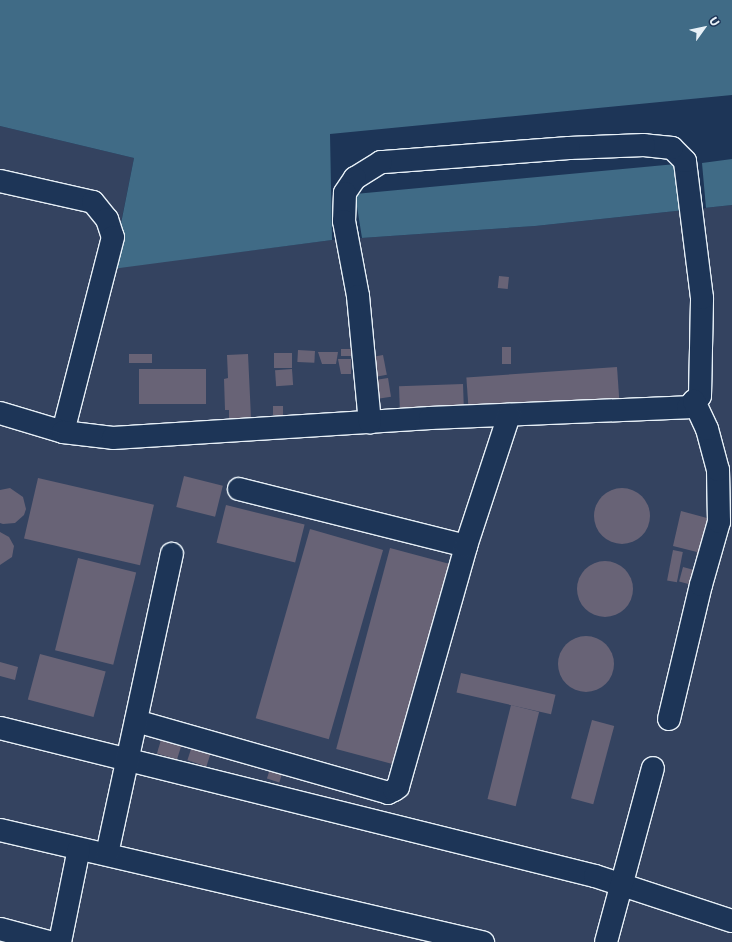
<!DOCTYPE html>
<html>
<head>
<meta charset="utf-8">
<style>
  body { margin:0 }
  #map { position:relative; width:732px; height:942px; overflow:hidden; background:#1d3557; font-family:"Playpen Sans",sans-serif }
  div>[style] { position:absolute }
  .built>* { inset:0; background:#344360 }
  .water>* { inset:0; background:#406b86 }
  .pier>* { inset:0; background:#1d3557 }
  .building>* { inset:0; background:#686376; transform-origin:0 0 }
  .round { border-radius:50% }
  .roads { filter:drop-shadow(1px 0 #e8f1f8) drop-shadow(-1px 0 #e8f1f8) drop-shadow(0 1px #e8f1f8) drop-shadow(0 -1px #e8f1f8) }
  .minor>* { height:22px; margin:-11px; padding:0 11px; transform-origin:11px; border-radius:11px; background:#1d3557 }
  span { translate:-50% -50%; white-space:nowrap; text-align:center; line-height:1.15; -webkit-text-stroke:3.5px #1d3557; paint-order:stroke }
  .north { position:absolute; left:684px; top:8px; width:40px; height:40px; -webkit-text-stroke:3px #1d3557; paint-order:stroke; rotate:57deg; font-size:11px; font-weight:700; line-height:16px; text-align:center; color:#e8f1f8 }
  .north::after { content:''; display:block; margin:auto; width:14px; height:18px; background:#e8f1f8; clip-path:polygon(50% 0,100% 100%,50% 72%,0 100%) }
</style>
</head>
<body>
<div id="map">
  <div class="built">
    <div style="clip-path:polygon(0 126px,134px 158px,112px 268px,332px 240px,535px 226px,732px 205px,732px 942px,0 942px)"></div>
  </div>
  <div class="water">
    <div style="clip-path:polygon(0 0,732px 0,732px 205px,535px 226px,332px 240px,112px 269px,134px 158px,0 126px)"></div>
  </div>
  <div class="pier">
    <div style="clip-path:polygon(732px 95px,732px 159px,702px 163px,706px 208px,680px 211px,676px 164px,355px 194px,362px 238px,332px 240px,330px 134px)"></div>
  </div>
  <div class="building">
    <div style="left:499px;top:276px;width:10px;height:12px;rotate:6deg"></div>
    <div style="left:502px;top:347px;width:9px;height:17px"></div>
    <div style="left:341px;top:349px;width:10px;height:7px"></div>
    <div style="left:298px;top:350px;width:17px;height:12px;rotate:3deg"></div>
    <div style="clip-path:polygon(318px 352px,338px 352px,336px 364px,322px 364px)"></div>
    <div style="left:274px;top:353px;width:18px;height:15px"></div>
    <div style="left:129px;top:354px;width:23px;height:9px"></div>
    <div style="clip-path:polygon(248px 354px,251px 418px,229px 419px,229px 410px,225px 410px,224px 379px,228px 378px,227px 355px)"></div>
    <div style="left:383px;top:355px;width:20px;height:11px;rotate:79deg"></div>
    <div style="clip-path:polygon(338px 359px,351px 359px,351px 374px,341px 374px)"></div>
    <div style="left:617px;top:367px;width:32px;height:151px;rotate:86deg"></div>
    <div style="left:139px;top:369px;width:67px;height:35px"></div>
    <div style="left:292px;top:369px;width:16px;height:17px;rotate:86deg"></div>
    <div style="left:388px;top:378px;width:19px;height:13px;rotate:81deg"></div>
    <div style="left:463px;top:384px;width:24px;height:64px;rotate:88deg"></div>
    <div style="left:283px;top:406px;width:9px;height:10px;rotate:90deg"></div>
    <div style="left:184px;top:476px;width:40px;height:32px;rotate:14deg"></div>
    <div style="left:38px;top:478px;width:119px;height:62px;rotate:13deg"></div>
    <div class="round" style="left:594px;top:488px;width:56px;height:56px"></div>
    <div style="clip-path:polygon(10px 488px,23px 497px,26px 509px,24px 515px,15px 523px,3px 524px,0 523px,0 490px)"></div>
    <div style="left:226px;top:505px;width:81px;height:39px;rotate:14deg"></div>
    <div style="clip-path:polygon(681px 511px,707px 518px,708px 512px,715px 513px,704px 560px,696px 558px,697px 552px,673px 546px)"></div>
    <div style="left:310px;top:529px;width:76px;height:197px;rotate:16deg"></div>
    <div style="clip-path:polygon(0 532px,9px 537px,14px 546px,12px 557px,0 565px)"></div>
    <div style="left:390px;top:548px;width:61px;height:208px;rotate:15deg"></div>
    <div style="left:673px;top:550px;width:10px;height:31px;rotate:11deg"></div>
    <div style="left:78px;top:558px;width:60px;height:95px;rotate:14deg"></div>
    <div class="round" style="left:577px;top:561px;width:56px;height:56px"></div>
    <div style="left:683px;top:567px;width:20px;height:15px;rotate:15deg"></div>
    <div class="round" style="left:558px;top:636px;width:56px;height:56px"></div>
    <div style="left:40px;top:654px;width:68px;height:47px;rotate:15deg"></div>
    <div style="clip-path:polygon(0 662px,18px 667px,15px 680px,0 676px)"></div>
    <div style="left:461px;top:673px;width:97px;height:20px;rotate:13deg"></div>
    <div style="left:511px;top:705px;width:29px;height:97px;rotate:14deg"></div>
    <div style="left:592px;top:720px;width:23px;height:81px;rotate:15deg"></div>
    <div style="left:161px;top:740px;width:21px;height:14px;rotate:17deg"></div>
    <div style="left:192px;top:746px;width:20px;height:15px;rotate:18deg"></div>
    <div style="left:270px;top:769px;width:13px;height:10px;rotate:18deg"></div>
  </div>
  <div class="roads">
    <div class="minor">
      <div style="left:0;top:181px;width:95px;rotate:12.7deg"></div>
      <div style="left:93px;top:202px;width:22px;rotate:51deg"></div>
      <div style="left:107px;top:219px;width:19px;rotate:72deg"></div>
      <div style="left:113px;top:237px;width:201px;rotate:104.4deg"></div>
      <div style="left:0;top:413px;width:66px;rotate:16.8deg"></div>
      <div style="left:63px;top:432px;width:50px;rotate:6.8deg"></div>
      <div style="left:113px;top:438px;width:318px;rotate:-3.6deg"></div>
      <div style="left:430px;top:418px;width:258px;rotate:-2.4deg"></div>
      <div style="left:688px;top:407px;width:16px;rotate:-43deg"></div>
      <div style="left:700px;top:396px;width:98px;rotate:-88.8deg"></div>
      <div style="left:702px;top:298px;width:138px;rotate:-97.1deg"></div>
      <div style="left:685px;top:161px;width:18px;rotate:-135deg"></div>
      <div style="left:672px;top:148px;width:28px;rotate:-174deg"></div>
      <div style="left:644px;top:145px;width:75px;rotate:177.7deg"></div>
      <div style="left:569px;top:148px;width:189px;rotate:175.7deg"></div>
      <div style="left:381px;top:162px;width:31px;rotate:148deg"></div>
      <div style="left:355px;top:178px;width:18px;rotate:124deg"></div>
      <div style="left:345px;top:193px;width:28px;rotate:92deg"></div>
      <div style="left:344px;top:221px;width:76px;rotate:79.4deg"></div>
      <div style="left:358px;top:296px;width:127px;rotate:84.6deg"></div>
      <div style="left:239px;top:489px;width:234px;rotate:14.1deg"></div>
      <div style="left:669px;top:719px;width:138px;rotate:-76.6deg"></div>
      <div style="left:701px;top:585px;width:66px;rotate:-74.1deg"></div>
      <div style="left:719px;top:522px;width:52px;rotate:-91.1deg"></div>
      <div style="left:718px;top:470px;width:42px;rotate:-105deg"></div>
      <div style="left:707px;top:429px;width:31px;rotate:-115deg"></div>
      <div style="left:136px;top:721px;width:262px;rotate:15.9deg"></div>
      <div style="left:388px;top:793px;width:7px;rotate:-27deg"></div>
      <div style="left:394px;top:790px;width:5px;rotate:-37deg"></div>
      <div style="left:398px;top:787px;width:250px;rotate:-74.2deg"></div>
      <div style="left:466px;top:546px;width:138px;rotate:-71.8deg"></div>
      <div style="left:0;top:728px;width:613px;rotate:13.97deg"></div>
      <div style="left:595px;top:876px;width:144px;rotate:18.2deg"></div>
      <div style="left:0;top:830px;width:496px;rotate:13.1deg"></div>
      <div style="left:107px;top:854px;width:307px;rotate:-77.8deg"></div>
      <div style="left:0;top:929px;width:51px;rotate:14.9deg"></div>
      <div style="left:60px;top:942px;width:95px;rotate:-78.5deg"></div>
      <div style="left:606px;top:942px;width:180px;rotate:-74.9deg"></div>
    </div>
  </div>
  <div class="north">U</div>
</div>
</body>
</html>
